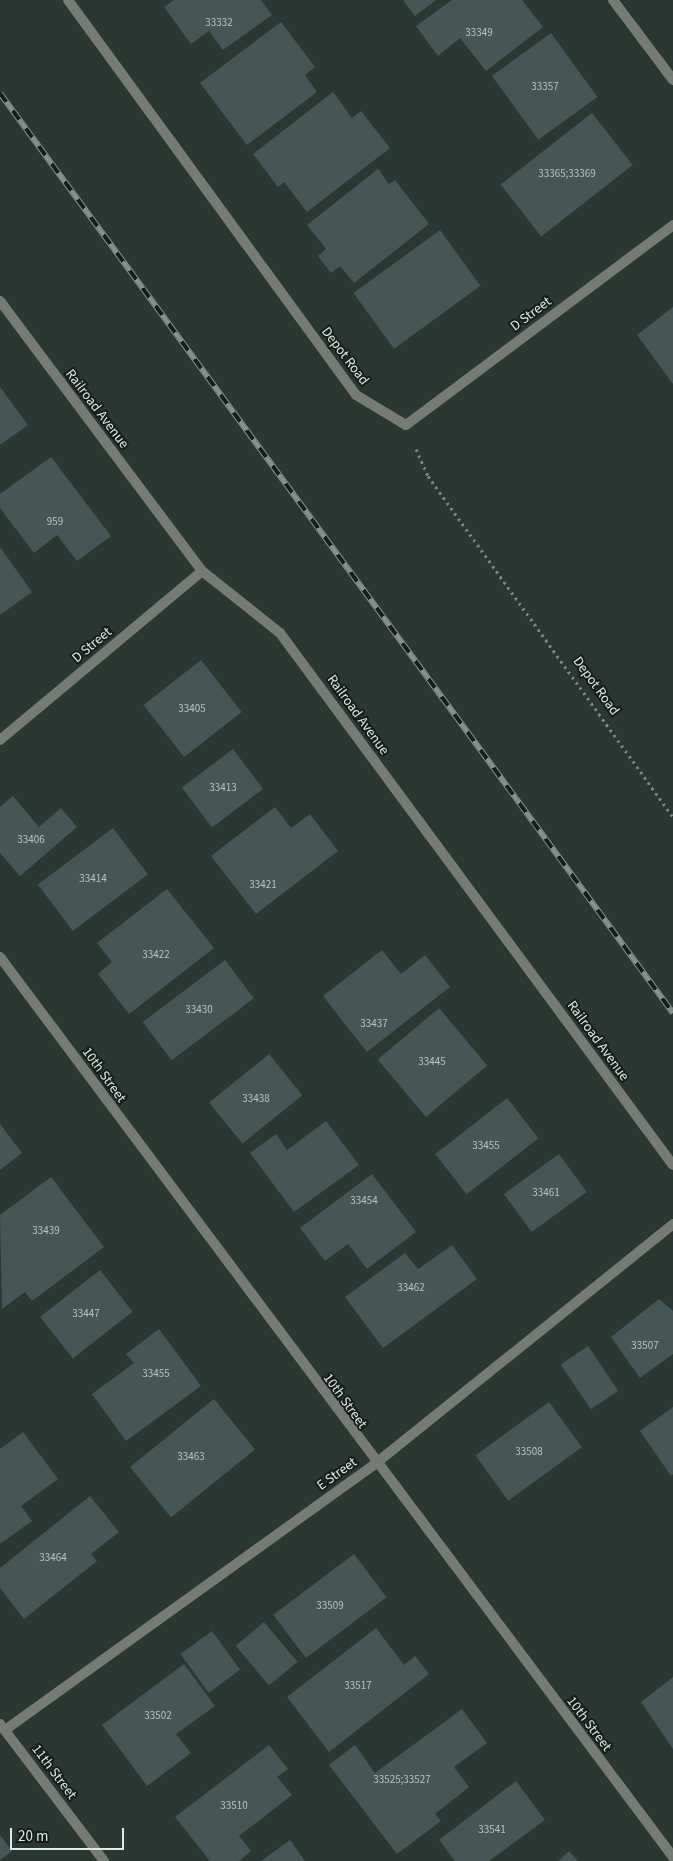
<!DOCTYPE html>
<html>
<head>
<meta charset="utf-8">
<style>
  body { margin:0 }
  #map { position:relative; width:673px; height:1861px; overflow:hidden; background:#2a3831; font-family:"Source Sans 3",sans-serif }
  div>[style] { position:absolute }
  .building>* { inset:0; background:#445655; transform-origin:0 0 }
  .path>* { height:3px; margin-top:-1.5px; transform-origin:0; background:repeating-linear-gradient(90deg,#7b8781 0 2.5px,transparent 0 6.5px) }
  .minor>* { height:10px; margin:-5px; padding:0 5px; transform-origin:5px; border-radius:5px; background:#777b75 }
  .tertiary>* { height:10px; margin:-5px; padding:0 5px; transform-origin:5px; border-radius:5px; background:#777b75 }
  .rail>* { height:5.5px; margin-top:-2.75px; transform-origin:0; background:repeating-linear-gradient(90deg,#171d1a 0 11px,#86918b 0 22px); box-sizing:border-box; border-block:1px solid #86918b }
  span { translate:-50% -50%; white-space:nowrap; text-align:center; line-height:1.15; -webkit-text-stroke:4px #171d1a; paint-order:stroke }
  .number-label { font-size:11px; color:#bac4c1 }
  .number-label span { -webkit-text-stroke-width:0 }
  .street-label { font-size:14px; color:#e1e9e5 }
  .scale { position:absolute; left:10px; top:1828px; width:114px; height:22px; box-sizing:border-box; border:2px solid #e1e9e5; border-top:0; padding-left:6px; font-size:15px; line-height:18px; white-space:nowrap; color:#e1e9e5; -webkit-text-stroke:4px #171d1a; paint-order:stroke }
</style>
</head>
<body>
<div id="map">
  <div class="building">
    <div style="clip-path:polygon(174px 0,261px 0,272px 15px,223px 50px,209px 31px,191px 44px,164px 7px)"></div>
    <div style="clip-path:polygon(403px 0,436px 0,415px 16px)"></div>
    <div style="clip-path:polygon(452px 0,522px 0,543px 27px,486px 71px,460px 38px,438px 56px,416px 26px)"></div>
    <div style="clip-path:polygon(281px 22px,315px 67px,305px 75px,317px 92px,247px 145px,200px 83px)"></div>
    <div style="left:551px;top:33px;width:79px;height:73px;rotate:54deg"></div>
    <div style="clip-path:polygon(333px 92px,352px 118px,361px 111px,390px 148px,307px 212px,284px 182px,278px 187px,253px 154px)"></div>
    <div style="left:592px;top:113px;width:66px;height:116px;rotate:52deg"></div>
    <div style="clip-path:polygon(378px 169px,389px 184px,395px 180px,429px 224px,354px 283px,340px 266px,331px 273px,318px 256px,326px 249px,307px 225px)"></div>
    <div style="left:440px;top:230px;width:69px;height:107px;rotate:54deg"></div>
    <div style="clip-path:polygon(673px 307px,673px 384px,637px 335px)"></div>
    <div style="clip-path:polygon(0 387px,28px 425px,0 445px)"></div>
    <div style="clip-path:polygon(51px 457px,111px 536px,77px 561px,57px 535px,34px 553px,0 508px,0 494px)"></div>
    <div style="clip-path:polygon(0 547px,32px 592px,0 615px)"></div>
    <div style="left:201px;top:660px;width:66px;height:73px;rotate:52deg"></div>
    <div style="left:233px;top:749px;width:50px;height:64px;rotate:53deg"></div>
    <div style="clip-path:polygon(13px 796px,39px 827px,61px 808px,77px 827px,20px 876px,0 853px,0 807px)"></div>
    <div style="clip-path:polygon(275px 807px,291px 828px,310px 814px,338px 851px,256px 914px,211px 856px)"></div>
    <div style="left:113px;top:828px;width:58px;height:94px;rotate:53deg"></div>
    <div style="clip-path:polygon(167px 889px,214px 948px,129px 1014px,98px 974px,112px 962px,97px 943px)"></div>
    <div style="clip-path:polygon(382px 950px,401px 974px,425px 955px,450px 987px,367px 1052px,323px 996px)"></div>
    <div style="left:225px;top:960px;width:48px;height:103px;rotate:53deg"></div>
    <div style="left:439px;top:1008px;width:75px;height:80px;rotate:50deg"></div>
    <div style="left:269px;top:1054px;width:53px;height:77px;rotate:51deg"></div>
    <div style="left:507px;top:1098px;width:51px;height:91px;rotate:52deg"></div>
    <div style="clip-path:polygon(326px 1121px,359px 1165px,294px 1212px,250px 1153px,276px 1134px,287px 1150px)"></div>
    <div style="clip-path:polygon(0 1124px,22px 1153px,0 1170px)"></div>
    <div style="left:559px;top:1154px;width:47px;height:68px;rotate:54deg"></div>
    <div style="clip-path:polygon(372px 1174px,416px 1232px,367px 1269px,348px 1244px,325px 1261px,300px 1228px)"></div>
    <div style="clip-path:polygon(51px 1177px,104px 1247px,32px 1301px,25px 1292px,2px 1309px,0 1215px)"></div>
    <div style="clip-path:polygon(452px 1245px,477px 1279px,383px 1348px,345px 1297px,405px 1253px,418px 1269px)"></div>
    <div style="left:100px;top:1270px;width:53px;height:76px;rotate:52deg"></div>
    <div style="clip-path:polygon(659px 1299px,673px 1311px,673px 1354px,640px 1378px,611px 1337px)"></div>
    <div style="clip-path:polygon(159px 1329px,201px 1386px,126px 1441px,92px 1394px,134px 1363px,126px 1354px)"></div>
    <div style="left:588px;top:1346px;width:54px;height:33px;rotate:56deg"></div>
    <div style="left:214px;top:1399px;width:65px;height:108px;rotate:51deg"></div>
    <div style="left:549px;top:1402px;width:56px;height:91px;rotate:54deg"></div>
    <div style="clip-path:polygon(673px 1407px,673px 1474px,671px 1476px,640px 1431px)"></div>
    <div style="clip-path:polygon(23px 1432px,58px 1479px,21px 1506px,32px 1521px,0 1544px,0 1449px)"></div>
    <div style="clip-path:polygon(90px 1496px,119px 1532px,91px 1554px,97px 1561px,24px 1619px,0 1588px,0 1568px)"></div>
    <div style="left:354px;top:1554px;width:54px;height:101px;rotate:53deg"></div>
    <div style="left:264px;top:1622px;width:52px;height:37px;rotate:50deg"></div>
    <div style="clip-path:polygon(376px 1628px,404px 1665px,415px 1656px,429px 1674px,329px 1752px,287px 1697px)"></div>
    <div style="left:212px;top:1631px;width:48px;height:39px;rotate:54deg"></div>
    <div style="clip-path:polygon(184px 1664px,215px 1706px,176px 1734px,191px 1753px,147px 1786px,102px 1725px)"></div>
    <div style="clip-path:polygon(673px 1677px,673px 1749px,641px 1702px)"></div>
    <div style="clip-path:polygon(462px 1709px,487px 1743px,454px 1767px,469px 1787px,435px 1814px,441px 1821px,397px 1854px,329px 1765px,355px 1745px,375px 1773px)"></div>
    <div style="clip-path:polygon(269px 1745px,288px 1769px,277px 1777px,292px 1795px,239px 1836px,251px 1851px,239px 1861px,210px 1861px,175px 1817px)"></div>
    <div style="clip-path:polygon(516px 1781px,545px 1820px,489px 1861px,455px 1861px,439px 1840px)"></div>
    <div style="clip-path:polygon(0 1835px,12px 1851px,0 1860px)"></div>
    <div style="clip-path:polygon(290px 1840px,305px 1861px,261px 1861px)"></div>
    <div style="clip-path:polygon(569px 1851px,578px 1861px,558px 1861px)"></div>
  </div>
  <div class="path">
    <div style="left:416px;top:449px;width:30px;rotate:66deg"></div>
    <div style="left:428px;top:476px;width:420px;rotate:54.3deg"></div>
  </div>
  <div class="minor">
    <div style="left:68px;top:0;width:489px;rotate:53.9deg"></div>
    <div style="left:356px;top:395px;width:58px;rotate:31deg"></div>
    <div style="left:406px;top:425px;width:334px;rotate:-36.8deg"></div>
    <div style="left:613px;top:0;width:100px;rotate:53.1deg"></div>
    <div style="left:0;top:740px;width:263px;rotate:-39.9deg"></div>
    <div style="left:0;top:957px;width:1124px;rotate:53.21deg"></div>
    <div style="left:0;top:1724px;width:172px;rotate:52.8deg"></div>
    <div style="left:5px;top:1730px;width:456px;rotate:-35.7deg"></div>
    <div style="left:375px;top:1464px;width:383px;rotate:-38.8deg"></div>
  </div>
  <div class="tertiary">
    <div style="left:0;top:301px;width:337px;rotate:53.2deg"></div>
    <div style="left:202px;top:571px;width:100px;rotate:38.5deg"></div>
    <div style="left:280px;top:633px;width:661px;rotate:53.55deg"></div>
  </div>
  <div class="rail">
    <div style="left:0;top:93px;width:1140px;rotate:53.81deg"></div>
  </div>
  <div class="number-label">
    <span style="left:219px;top:23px">33332</span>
    <span style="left:479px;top:33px">33349</span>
    <span style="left:545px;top:87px">33357</span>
    <span style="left:567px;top:174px">33365;33369</span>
    <span style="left:55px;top:522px">959</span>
    <span style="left:192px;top:709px">33405</span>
    <span style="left:223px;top:788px">33413</span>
    <span style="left:31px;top:840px">33406</span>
    <span style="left:93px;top:879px">33414</span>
    <span style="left:263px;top:885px">33421</span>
    <span style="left:156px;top:955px">33422</span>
    <span style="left:199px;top:1010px">33430</span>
    <span style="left:374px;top:1024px">33437</span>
    <span style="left:432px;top:1062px">33445</span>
    <span style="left:256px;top:1099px">33438</span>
    <span style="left:486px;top:1146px">33455</span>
    <span style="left:546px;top:1193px">33461</span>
    <span style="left:364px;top:1201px">33454</span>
    <span style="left:46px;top:1231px">33439</span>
    <span style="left:411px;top:1288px">33462</span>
    <span style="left:86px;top:1314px">33447</span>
    <span style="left:645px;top:1346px">33507</span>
    <span style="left:156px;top:1374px">33455</span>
    <span style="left:529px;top:1452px">33508</span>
    <span style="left:191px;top:1457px">33463</span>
    <span style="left:53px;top:1558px">33464</span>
    <span style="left:330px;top:1606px">33509</span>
    <span style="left:358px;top:1686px">33517</span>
    <span style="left:158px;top:1716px">33502</span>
    <span style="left:402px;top:1780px">33525;33527</span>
    <span style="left:234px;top:1806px">33510</span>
    <span style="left:492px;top:1830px">33541</span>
  </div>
  <div class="street-label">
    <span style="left:531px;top:314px;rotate:-37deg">D Street</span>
    <span style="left:345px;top:356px;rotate:53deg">Depot Road</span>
    <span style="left:97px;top:409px;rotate:53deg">Railroad Avenue</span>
    <span style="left:92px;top:645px;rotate:-40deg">D Street</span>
    <span style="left:596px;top:686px;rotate:54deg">Depot Road</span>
    <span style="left:358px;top:715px;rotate:54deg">Railroad Avenue</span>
    <span style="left:598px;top:1041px;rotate:54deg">Railroad Avenue</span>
    <span style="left:104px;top:1075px;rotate:54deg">10th Street</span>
    <span style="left:345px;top:1401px;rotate:54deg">10th Street</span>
    <span style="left:337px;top:1474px;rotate:-36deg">E Street</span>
    <span style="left:589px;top:1724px;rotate:53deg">10th Street</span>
    <span style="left:54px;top:1772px;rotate:53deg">11th Street</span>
  </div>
  <div class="scale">20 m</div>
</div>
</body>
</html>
